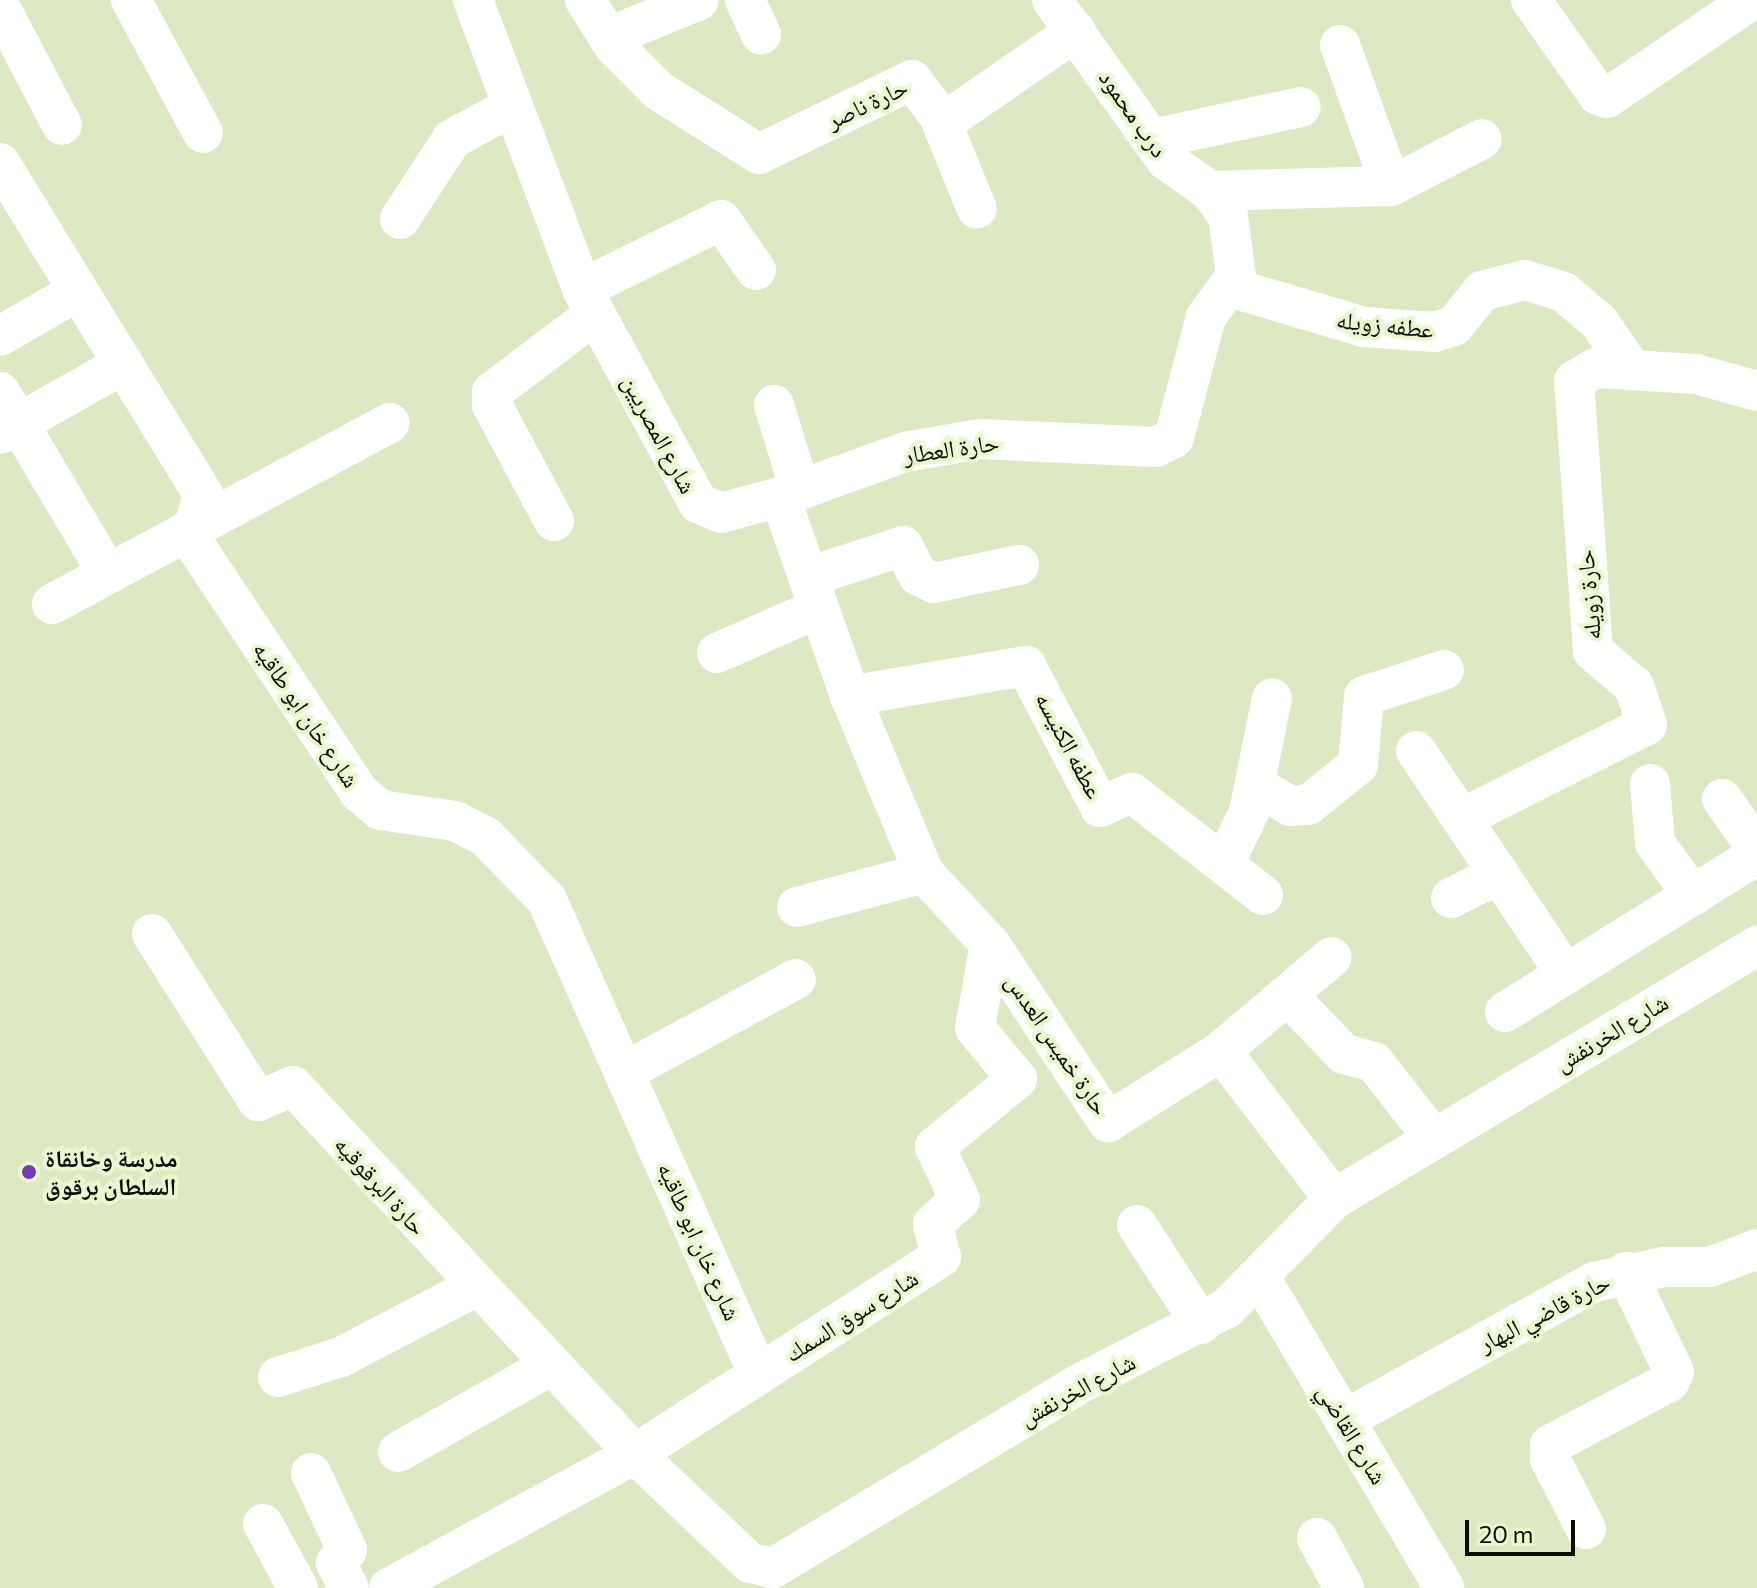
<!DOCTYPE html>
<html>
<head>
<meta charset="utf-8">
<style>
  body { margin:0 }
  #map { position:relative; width:1757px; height:1588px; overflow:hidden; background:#dde9c2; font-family:Commissioner,"Noto Naskh Arabic",sans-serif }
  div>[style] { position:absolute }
  .street>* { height:40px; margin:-20px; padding:0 20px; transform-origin:20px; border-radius:20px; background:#fff }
  .dots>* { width:22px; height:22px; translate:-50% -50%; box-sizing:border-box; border:4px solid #eaf7cf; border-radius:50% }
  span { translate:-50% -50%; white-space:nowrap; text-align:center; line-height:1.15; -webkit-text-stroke:8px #eaf7cf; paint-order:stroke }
  .street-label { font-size:24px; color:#090d02 }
  .poi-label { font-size:24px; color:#090d02; font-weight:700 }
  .left { translate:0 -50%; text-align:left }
  .scale { position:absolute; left:1465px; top:1520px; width:110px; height:36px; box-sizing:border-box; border:4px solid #090d02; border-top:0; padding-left:10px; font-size:24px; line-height:28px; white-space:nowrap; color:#090d02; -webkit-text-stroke:6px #eaf7cf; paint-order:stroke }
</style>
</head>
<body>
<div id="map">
  <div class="street">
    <div style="left:131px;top:0;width:151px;rotate:61.6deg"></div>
    <div style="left:473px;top:0;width:309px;rotate:69.3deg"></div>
    <div style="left:582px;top:289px;width:243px;rotate:61.5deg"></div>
    <div style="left:698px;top:503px;width:25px;rotate:23deg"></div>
    <div style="left:721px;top:513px;width:61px;rotate:-15.2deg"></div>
    <div style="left:780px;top:497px;width:211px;rotate:70.6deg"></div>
    <div style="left:850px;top:696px;width:192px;rotate:67.3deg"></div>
    <div style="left:924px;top:873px;width:97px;rotate:47.1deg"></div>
    <div style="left:990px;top:944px;width:214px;rotate:56.5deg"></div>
    <div style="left:1108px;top:1122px;width:133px;rotate:-32.1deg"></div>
    <div style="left:1221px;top:1051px;width:145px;rotate:-40.3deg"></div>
    <div style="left:585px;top:0;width:54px;rotate:57.8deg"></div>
    <div style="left:614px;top:46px;width:64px;rotate:45deg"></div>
    <div style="left:659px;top:91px;width:118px;rotate:32.2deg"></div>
    <div style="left:759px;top:154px;width:170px;rotate:-25.8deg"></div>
    <div style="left:912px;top:80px;width:45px;rotate:53.1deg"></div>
    <div style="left:939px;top:116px;width:11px;rotate:10deg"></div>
    <div style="left:950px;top:118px;width:153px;rotate:-34.6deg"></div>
    <div style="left:745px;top:0;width:38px;rotate:65deg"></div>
    <div style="left:1531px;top:0;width:116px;rotate:54.8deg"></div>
    <div style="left:1598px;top:95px;width:9px;rotate:18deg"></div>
    <div style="left:1607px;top:98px;width:174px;rotate:-34.2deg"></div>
    <div style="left:0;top:7px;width:133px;rotate:62.3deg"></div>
    <div style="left:609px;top:37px;width:97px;rotate:-22.3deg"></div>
    <div style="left:1340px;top:45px;width:150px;rotate:70.1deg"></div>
    <div style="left:939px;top:116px;width:100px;rotate:67.8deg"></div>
    <div style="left:1152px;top:139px;width:152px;rotate:-12.1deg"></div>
    <div style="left:0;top:163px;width:388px;rotate:58.5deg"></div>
    <div style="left:203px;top:494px;width:47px;rotate:104.9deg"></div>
    <div style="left:191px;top:539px;width:305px;rotate:56.4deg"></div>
    <div style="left:360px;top:793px;width:26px;rotate:40deg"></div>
    <div style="left:380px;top:810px;width:76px;rotate:8.3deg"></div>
    <div style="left:455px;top:821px;width:34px;rotate:27deg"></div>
    <div style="left:485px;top:836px;width:89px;rotate:45.9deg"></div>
    <div style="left:547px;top:900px;width:518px;rotate:65.96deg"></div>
    <div style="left:1210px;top:191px;width:181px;rotate:-1.6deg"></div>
    <div style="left:1391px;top:186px;width:102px;rotate:-27.3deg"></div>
    <div style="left:400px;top:219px;width:95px;rotate:-57deg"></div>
    <div style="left:452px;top:139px;width:65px;rotate:-28.5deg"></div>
    <div style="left:1229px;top:287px;width:141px;rotate:16.5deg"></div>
    <div style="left:1364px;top:327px;width:70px;rotate:4.1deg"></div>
    <div style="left:1434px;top:332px;width:21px;rotate:-17deg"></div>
    <div style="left:1454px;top:326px;width:45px;rotate:-51.3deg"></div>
    <div style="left:1482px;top:291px;width:44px;rotate:-14.3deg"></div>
    <div style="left:1525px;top:280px;width:41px;rotate:17.1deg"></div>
    <div style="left:1564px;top:292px;width:46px;rotate:40.6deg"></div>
    <div style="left:1599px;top:322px;width:58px;rotate:55.5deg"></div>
    <div style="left:582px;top:289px;width:155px;rotate:-26.4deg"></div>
    <div style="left:721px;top:220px;width:61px;rotate:55deg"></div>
    <div style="left:0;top:336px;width:90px;rotate:-30deg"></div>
    <div style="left:0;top:392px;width:209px;rotate:59.3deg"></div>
    <div style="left:774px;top:405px;width:89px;rotate:73deg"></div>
    <div style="left:0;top:434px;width:142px;rotate:-29.6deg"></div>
    <div style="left:780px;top:497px;width:133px;rotate:-19.8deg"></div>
    <div style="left:905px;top:452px;width:76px;rotate:-9.8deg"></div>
    <div style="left:980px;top:439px;width:176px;rotate:2.6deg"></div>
    <div style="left:1156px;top:447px;width:20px;rotate:-27deg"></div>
    <div style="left:1174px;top:438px;width:125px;rotate:-75.2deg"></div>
    <div style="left:1206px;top:317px;width:51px;rotate:-53.8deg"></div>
    <div style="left:1236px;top:276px;width:61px;rotate:-97.6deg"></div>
    <div style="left:1228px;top:216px;width:31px;rotate:-126deg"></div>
    <div style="left:1210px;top:191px;width:54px;rotate:-144.8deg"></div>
    <div style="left:1166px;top:160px;width:196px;rotate:-125.5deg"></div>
    <div style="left:554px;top:521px;width:132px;rotate:-118.1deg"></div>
    <div style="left:492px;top:405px;width:13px;rotate:-90deg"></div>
    <div style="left:492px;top:392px;width:129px;rotate:-37.1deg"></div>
    <div style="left:808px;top:577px;width:100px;rotate:-18.1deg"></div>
    <div style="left:903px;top:546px;width:33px;rotate:63deg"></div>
    <div style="left:918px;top:575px;width:18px;rotate:27deg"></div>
    <div style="left:934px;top:583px;width:87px;rotate:-12deg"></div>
    <div style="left:52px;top:604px;width:383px;rotate:-28.2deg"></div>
    <div style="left:717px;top:653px;width:111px;rotate:-23.8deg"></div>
    <div style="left:850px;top:696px;width:179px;rotate:-9.7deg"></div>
    <div style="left:1026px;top:666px;width:159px;rotate:62.3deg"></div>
    <div style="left:1100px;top:807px;width:35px;rotate:-24deg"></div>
    <div style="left:1132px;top:793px;width:166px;rotate:37.9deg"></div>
    <div style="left:1416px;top:751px;width:269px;rotate:56.1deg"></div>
    <div style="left:1650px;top:784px;width:59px;rotate:85.2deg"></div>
    <div style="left:1655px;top:843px;width:65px;rotate:54.4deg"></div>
    <div style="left:1256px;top:786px;width:39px;rotate:30deg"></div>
    <div style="left:1290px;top:806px;width:18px;rotate:-3deg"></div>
    <div style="left:1308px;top:805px;width:64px;rotate:-38.7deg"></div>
    <div style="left:1358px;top:765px;width:69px;rotate:-85deg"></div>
    <div style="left:1364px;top:696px;width:84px;rotate:-18deg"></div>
    <div style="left:1722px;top:799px;width:61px;rotate:55deg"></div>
    <div style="left:1462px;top:818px;width:207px;rotate:-26.7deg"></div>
    <div style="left:1647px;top:725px;width:41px;rotate:-108.4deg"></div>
    <div style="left:1634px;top:686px;width:54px;rotate:-139.5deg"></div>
    <div style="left:1593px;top:651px;width:271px;rotate:-94deg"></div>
    <div style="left:1574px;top:381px;width:26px;rotate:-31deg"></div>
    <div style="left:1596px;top:368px;width:100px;rotate:3.4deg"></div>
    <div style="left:1696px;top:374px;width:63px;rotate:15.6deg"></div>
    <div style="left:1224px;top:864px;width:58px;rotate:-64.3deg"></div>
    <div style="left:1249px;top:812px;width:116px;rotate:-78.6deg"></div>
    <div style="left:1451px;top:898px;width:54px;rotate:-26.6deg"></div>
    <div style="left:797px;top:907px;width:131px;rotate:-15deg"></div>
    <div style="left:152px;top:934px;width:198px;rotate:57.6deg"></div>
    <div style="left:258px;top:1101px;width:38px;rotate:-23deg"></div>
    <div style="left:293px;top:1086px;width:502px;rotate:47.1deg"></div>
    <div style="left:635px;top:1454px;width:364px;rotate:-32.8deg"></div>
    <div style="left:941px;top:1257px;width:34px;rotate:-104deg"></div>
    <div style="left:933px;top:1224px;width:36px;rotate:-42deg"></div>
    <div style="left:960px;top:1200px;width:59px;rotate:-115.3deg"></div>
    <div style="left:935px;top:1147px;width:107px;rotate:-39.7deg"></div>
    <div style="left:1017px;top:1079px;width:66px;rotate:-129.5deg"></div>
    <div style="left:975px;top:1028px;width:85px;rotate:-79.9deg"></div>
    <div style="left:1287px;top:995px;width:82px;rotate:46deg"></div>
    <div style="left:1344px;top:1054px;width:31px;rotate:15deg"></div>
    <div style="left:1374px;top:1062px;width:98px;rotate:52.1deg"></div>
    <div style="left:1505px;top:1012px;width:297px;rotate:-31.9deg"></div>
    <div style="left:1221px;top:1051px;width:186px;rotate:52.6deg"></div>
    <div style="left:626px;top:1071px;width:193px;rotate:-28.4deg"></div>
    <div style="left:1137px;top:1225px;width:118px;rotate:57.1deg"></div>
    <div style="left:1262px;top:1281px;width:357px;rotate:59.3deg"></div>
    <div style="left:278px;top:1377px;width:66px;rotate:-17.6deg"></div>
    <div style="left:341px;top:1357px;width:149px;rotate:-27.6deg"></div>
    <div style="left:1344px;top:1420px;width:286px;rotate:-28.9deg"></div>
    <div style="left:1594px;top:1282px;width:72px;rotate:-12.1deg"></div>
    <div style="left:1664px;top:1267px;width:46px"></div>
    <div style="left:1710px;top:1267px;width:50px;rotate:-21deg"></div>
    <div style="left:398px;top:1452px;width:175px;rotate:-29.5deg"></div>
    <div style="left:311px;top:1473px;width:85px;rotate:64.9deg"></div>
    <div style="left:347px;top:1550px;width:17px;rotate:130deg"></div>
    <div style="left:336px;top:1563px;width:28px;rotate:63deg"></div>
    <div style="left:263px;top:1524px;width:73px;rotate:61.3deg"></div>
    <div style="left:1586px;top:1529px;width:79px;rotate:-117.2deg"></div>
    <div style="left:1550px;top:1459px;width:14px;rotate:-90deg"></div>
    <div style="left:1550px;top:1445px;width:135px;rotate:-27.9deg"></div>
    <div style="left:1669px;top:1382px;width:11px;rotate:-63deg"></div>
    <div style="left:1674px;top:1372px;width:111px;rotate:-115.6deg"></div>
    <div style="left:1317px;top:1538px;width:57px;rotate:61.6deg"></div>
    <div style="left:389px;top:1588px;width:280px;rotate:-28.6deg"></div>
    <div style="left:635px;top:1454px;width:158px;rotate:43.5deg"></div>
    <div style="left:750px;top:1563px;width:24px;rotate:12deg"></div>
    <div style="left:773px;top:1568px;width:355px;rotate:-31deg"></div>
    <div style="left:1077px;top:1385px;width:169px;rotate:-27.2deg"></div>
    <div style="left:1227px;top:1308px;width:153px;rotate:-45.5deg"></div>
    <div style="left:1334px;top:1199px;width:493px;rotate:-30.9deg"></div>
  </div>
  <div class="dots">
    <div style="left:29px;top:1172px;background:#743bb2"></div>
  </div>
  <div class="street-label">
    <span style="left:867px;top:103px;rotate:-25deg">حارة ناصر</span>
    <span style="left:1134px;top:113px;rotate:55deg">درب محمود</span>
    <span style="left:1385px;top:324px;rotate:6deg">عطفه زويله</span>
    <span style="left:660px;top:434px;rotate:62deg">شارع المصريين</span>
    <span style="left:951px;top:448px;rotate:-8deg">حارة العطار</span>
    <span style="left:1588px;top:595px;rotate:-95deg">حارة زويله</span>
    <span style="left:307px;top:714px;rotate:56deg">شارع خان ابو طاقيه</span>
    <span style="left:1070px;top:745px;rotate:62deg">عطفه الكنيسه</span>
    <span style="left:1611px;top:1032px;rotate:-31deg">شارع الخرنفش</span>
    <span style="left:1058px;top:1044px;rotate:56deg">حارة خميس العدس</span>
    <span style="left:381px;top:1185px;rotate:48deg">حارة البرقوقيه</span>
    <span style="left:700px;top:1241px;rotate:66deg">شارع خان ابو طاقيه</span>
    <span style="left:1544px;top:1312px;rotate:-27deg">حارة قاضي البهار</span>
    <span style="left:851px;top:1315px;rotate:-32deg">شارع سوق السمك</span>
    <span style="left:1077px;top:1389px;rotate:-28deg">شارع الخرنفش</span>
    <span style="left:1353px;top:1434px;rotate:59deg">شارع القاضي</span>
  </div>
  <div class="poi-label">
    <span class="left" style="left:45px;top:1172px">مدرسة وخانقاة<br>السلطان برقوق</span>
  </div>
  <div class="scale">20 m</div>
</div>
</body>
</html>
